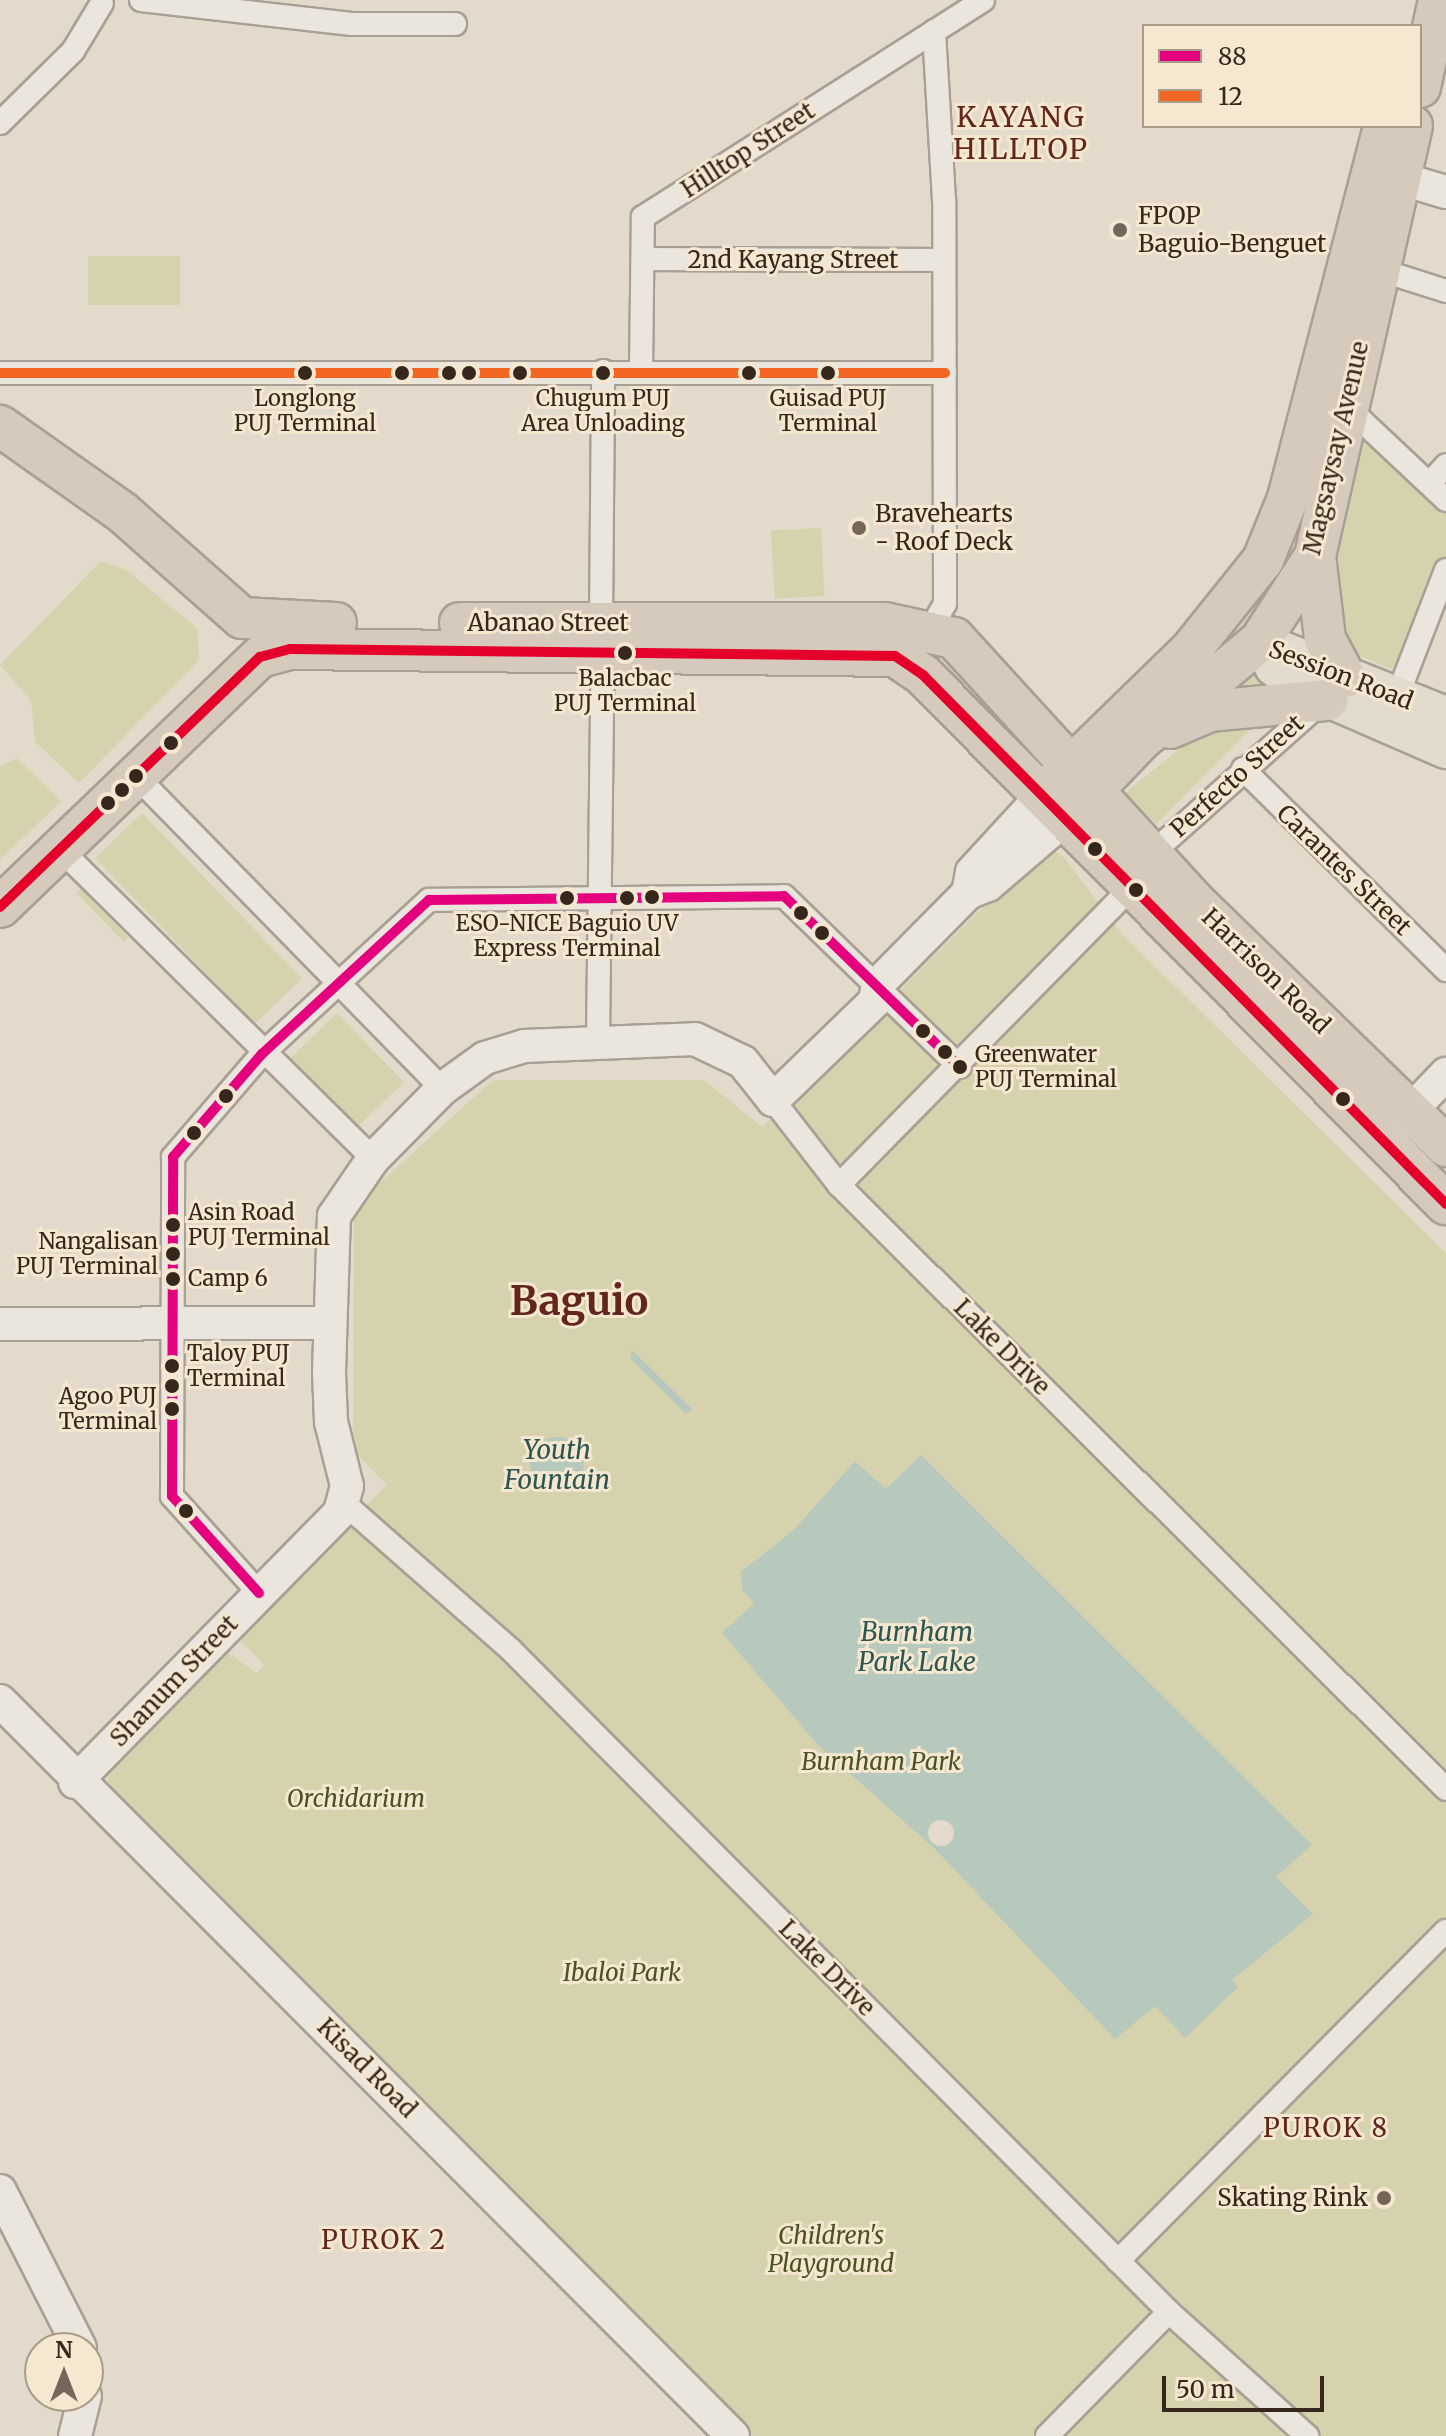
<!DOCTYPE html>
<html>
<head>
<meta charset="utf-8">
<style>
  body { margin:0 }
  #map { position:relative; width:1446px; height:2436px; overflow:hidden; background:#e3dacb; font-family:Merriweather,serif }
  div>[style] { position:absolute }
  .green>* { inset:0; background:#d5d2ad; transform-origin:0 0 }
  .water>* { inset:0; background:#b7c8bc }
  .round { border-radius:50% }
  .pier>* { inset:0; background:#e3dacb }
  .roads { filter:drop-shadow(2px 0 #a89f95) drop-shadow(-2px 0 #a89f95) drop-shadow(0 2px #a89f95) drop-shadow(0 -2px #a89f95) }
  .street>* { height:22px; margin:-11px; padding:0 11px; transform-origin:11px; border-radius:11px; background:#ebe6dd }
  .secondary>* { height:32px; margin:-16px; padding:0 16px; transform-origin:16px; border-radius:16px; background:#ebe6dd }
  .primary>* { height:36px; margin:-18px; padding:0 18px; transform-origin:18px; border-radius:18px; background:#e2dbce }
  .highway>* { height:40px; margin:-20px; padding:0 20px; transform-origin:20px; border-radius:20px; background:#d6cabc }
  .bus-1>* { height:10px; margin:-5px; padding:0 5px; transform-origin:5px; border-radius:5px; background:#e5007d }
  .bus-2>* { height:10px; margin:-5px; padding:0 5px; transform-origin:5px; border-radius:5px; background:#f26522 }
  .bus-3>* { height:10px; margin:-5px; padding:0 5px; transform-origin:5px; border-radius:5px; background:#e4002b }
  .dots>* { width:22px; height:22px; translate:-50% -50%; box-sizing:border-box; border:4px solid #f5e7d0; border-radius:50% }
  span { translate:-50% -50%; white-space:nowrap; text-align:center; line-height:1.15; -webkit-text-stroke:6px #f5e7d0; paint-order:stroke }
  .bus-label { font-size:22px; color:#36271d }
  .left { translate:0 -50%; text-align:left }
  .right { translate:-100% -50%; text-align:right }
  .street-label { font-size:24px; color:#36271d }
  .poi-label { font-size:24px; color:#36271d }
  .park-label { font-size:24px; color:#4a5224; font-style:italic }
  .water-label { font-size:26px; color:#2c5650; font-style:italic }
  .neighbourhood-label { font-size:26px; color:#62261d; letter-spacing:2px }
  .quarter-label { font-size:28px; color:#62261d; letter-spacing:2px }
  .town-label { font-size:40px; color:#62261d; font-weight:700 }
  .legend { position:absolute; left:1142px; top:24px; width:280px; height:104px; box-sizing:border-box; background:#f5e7d0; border:2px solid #a99a88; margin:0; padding:10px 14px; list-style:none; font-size:24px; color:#36271d }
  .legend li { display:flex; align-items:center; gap:16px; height:40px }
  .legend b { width:40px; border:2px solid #a99a88 }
  .north { position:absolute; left:24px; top:2332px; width:80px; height:80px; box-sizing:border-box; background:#f5e7d0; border:2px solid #a99a88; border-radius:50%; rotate:0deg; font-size:22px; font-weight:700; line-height:32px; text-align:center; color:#36271d }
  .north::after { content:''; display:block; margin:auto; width:28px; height:36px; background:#73665a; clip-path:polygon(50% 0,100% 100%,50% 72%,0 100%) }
  .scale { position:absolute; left:1162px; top:2376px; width:162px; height:36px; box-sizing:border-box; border:4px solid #36271d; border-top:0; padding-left:10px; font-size:24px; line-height:28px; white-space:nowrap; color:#36271d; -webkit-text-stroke:6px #f5e7d0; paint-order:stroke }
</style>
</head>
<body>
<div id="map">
  <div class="green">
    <div style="left:180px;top:256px;width:49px;height:92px;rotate:90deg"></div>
    <div style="clip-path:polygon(1363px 425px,1446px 500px,1446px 570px,1405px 675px,1346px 650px,1330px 589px)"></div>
    <div style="left:821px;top:528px;width:68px;height:50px;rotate:87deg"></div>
    <div style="clip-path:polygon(101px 561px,126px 570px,197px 628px,199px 660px,79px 783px,35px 742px,31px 701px,0 665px)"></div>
    <div style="clip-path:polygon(1269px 569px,1256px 627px,1247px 635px,1214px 638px)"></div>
    <div style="clip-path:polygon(908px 646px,945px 661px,1005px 718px,998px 726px)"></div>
    <div style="clip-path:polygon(1256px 658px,1288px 694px,1205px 699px)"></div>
    <div style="clip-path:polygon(1245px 723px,1249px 731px,1156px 824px,1125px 793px,1199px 733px)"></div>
    <div style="clip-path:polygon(17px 758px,61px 801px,0 860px,0 767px)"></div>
    <div style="left:142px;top:813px;width:230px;height:65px;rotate:46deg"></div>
    <div style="clip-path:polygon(1050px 850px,1063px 856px,1123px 935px,1446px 1253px,1446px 2436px,753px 2436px,108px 1787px,108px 1767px,223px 1649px,257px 1673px,264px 1665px,236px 1636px,387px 1485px,353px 1450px,354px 1217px,373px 1189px,493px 1080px,704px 1080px,762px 1127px,1040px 851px)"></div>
    <div style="left:81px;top:889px;width:68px;height:6px;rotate:46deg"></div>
    <div style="left:337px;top:1013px;width:96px;height:66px;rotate:46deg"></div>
  </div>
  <div class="water">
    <div style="clip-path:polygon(631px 1349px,692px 1409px,686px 1414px,631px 1359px)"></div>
    <div class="round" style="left:530px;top:1437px;width:54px;height:54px"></div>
    <div style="clip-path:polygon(921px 1455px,1312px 1845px,1276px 1877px,1313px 1914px,1232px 1980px,1238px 1987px,1185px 2038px,1155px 2006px,1115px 2039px,935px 1849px,819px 1746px,722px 1633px,754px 1603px,742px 1590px,741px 1572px,794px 1530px,855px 1461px,886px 1489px)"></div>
  </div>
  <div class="pier">
    <div class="round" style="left:928px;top:1820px;width:26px;height:26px"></div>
  </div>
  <div class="roads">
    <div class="street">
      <div style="left:141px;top:0;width:212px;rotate:6.5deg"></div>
      <div style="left:352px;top:24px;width:103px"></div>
      <div style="left:0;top:123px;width:103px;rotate:-44.6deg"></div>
      <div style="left:73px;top:51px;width:56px;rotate:-58.9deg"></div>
      <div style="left:643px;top:259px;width:300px;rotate:0.2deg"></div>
      <div style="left:1377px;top:269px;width:72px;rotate:17.7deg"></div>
      <div style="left:641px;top:372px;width:155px;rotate:-89.3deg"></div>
      <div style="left:643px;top:217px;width:403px;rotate:-32.5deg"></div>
      <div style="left:0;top:373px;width:945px"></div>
      <div style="left:1345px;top:405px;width:139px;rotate:43.2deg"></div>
      <div style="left:1430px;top:483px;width:24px;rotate:-48deg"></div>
      <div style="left:601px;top:622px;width:251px;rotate:-89.5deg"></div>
      <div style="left:931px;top:628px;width:28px;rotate:-60deg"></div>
      <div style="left:945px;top:604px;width:404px;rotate:-90.1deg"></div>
      <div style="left:944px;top:200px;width:169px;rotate:-93.4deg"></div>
      <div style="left:1397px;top:697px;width:136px;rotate:-68.9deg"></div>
      <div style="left:1243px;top:769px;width:286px;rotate:44.7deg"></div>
      <div style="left:134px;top:774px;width:441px;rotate:45.6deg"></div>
      <div style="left:61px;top:850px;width:439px;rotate:44.7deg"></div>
      <div style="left:1150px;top:855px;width:222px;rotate:-41.7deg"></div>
      <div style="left:598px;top:1038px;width:385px;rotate:-89.3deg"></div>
      <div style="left:773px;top:1100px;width:108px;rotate:52.2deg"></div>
      <div style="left:839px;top:1185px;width:856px;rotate:44.86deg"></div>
      <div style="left:839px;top:1185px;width:417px;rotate:-45.5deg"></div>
      <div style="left:345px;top:1504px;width:220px;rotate:41.3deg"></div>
      <div style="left:510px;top:1649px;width:935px;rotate:45.17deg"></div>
      <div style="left:1169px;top:2312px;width:186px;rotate:41.9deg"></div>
      <div style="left:259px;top:1593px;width:130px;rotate:-131.9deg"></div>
      <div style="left:172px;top:1496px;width:339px;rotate:-89.8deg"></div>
      <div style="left:173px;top:1157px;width:136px;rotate:-49.2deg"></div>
      <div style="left:262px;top:1054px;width:227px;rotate:-42.7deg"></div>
      <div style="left:429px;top:900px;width:355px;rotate:-0.6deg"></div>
      <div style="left:784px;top:896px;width:245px;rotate:44.2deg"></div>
      <div style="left:1118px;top:2261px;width:465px;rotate:-45.2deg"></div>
      <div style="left:1047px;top:2436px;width:174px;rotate:-45.5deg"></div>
    </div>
    <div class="secondary">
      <div style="left:1402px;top:179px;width:46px;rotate:16.5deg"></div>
      <div style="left:968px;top:893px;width:21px;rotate:-79deg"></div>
      <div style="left:972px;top:872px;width:103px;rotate:-47.4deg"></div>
      <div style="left:1395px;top:1127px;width:74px;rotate:-46.1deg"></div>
      <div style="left:0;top:1324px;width:328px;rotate:-0.2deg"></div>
      <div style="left:0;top:1701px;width:1038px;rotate:45.08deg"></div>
      <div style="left:75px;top:1782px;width:378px;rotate:-45.5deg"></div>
      <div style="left:340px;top:1512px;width:27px;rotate:-75deg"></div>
      <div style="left:347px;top:1486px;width:66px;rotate:-104deg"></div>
      <div style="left:331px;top:1422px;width:49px;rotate:-92.3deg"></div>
      <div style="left:329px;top:1373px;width:157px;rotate:-88.2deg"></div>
      <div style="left:334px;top:1216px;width:69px;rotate:-55.6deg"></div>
      <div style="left:373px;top:1159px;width:98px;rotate:-45.4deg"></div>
      <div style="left:442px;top:1089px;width:53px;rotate:-35.8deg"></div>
      <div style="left:485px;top:1058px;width:41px;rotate:-17.1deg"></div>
      <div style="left:524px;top:1046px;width:171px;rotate:-2.3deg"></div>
      <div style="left:695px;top:1039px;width:53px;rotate:25.6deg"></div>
      <div style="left:743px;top:1062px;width:48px;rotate:51.7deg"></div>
      <div style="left:773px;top:1100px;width:142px;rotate:-44.1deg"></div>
      <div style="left:875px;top:1001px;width:17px;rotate:-80deg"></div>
      <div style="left:878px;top:984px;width:128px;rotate:-45.3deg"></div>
      <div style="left:968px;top:893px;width:22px;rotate:-22deg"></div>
      <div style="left:988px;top:885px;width:101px;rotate:-40.6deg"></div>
      <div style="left:0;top:2191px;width:176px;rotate:63deg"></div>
      <div style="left:75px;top:2436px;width:41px;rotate:-76deg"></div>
    </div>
    <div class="primary">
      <div style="left:1260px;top:641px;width:29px;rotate:63deg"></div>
      <div style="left:1273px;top:667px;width:27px;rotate:39deg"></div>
      <div style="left:1294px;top:684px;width:166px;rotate:23.5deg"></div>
      <div style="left:1260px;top:641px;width:200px;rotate:21.7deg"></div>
    </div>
    <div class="highway">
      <div style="left:1420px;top:87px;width:89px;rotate:-77.7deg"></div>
      <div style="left:0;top:426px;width:149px;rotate:35.2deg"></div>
      <div style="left:122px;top:512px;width:160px;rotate:41.5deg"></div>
      <div style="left:242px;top:618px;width:94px;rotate:3deg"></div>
      <div style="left:1315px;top:556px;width:84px;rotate:83.1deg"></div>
      <div style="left:1325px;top:639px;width:43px;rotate:62.2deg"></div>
      <div style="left:460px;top:623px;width:425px"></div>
      <div style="left:885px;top:623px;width:71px;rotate:12.3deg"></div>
      <div style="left:954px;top:638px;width:355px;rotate:47.6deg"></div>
      <div style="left:1193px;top:900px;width:353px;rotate:44.2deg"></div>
      <div style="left:1170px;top:728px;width:43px;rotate:-23deg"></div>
      <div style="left:1210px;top:711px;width:118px;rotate:-5.4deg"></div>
      <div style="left:1052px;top:785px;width:192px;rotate:-44.2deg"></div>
      <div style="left:1190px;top:651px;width:117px;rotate:-51.3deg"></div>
      <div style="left:1263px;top:560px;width:67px;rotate:-68deg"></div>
      <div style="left:1288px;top:498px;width:384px;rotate:-75.5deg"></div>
      <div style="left:1073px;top:811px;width:98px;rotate:-46.2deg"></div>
      <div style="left:1141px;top:740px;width:155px;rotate:-39.8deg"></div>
      <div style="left:1260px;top:641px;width:101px;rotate:-57.1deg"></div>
      <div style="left:1315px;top:556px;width:441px;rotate:-77.3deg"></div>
      <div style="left:0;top:907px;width:361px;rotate:-43.9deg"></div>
      <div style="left:260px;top:657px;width:31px;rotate:-15deg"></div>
      <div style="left:290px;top:649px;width:605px;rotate:0.66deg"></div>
      <div style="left:895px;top:656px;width:34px;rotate:34deg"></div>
      <div style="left:923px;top:675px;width:744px;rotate:45.33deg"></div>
    </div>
  </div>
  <div class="bus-1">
    <div style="left:259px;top:1593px;width:130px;rotate:-131.9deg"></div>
    <div style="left:172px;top:1496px;width:339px;rotate:-89.8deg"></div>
    <div style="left:173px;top:1157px;width:136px;rotate:-49.2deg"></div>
    <div style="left:262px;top:1054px;width:227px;rotate:-42.7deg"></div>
    <div style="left:429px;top:900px;width:355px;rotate:-0.6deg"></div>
    <div style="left:784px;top:896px;width:245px;rotate:44.2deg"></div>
  </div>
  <div class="bus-2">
    <div style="left:0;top:373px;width:945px"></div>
  </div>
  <div class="bus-3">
    <div style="left:0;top:907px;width:361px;rotate:-43.9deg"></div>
    <div style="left:260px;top:657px;width:31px;rotate:-15deg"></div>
    <div style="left:290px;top:649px;width:605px;rotate:0.66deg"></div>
    <div style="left:895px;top:656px;width:34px;rotate:34deg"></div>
    <div style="left:923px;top:675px;width:744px;rotate:45.33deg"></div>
  </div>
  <div class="dots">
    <div style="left:1120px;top:230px;background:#73665a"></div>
    <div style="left:305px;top:373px;background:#36271d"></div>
    <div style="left:402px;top:373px;background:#36271d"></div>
    <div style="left:449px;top:373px;background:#36271d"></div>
    <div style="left:469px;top:373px;background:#36271d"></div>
    <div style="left:520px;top:373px;background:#36271d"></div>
    <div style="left:603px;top:373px;background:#36271d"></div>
    <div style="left:749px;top:373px;background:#36271d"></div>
    <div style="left:828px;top:373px;background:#36271d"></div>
    <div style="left:859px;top:528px;background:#73665a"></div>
    <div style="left:625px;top:653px;background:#36271d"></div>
    <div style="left:171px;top:743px;background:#36271d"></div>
    <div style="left:136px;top:776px;background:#36271d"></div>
    <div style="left:122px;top:790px;background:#36271d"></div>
    <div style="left:108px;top:803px;background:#36271d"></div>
    <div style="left:1095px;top:849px;background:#36271d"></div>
    <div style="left:1136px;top:890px;background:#36271d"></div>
    <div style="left:652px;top:897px;background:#36271d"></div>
    <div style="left:567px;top:898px;background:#36271d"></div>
    <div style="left:627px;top:898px;background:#36271d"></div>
    <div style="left:801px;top:913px;background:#36271d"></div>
    <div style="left:822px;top:933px;background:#36271d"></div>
    <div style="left:923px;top:1031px;background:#36271d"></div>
    <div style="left:945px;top:1052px;background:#36271d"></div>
    <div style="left:960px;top:1067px;background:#36271d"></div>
    <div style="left:226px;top:1096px;background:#36271d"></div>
    <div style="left:1343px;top:1099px;background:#36271d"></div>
    <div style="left:194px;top:1133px;background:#36271d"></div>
    <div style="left:173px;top:1225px;background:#36271d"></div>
    <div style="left:173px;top:1254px;background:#36271d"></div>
    <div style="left:173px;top:1279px;background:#36271d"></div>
    <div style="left:172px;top:1366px;background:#36271d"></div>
    <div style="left:172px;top:1386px;background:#36271d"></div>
    <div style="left:172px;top:1409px;background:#36271d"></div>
    <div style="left:186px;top:1511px;background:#36271d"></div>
    <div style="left:1384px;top:2198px;background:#73665a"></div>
  </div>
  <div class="bus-label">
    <span style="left:305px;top:411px">Longlong<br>PUJ Terminal</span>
    <span style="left:603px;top:411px">Chugum PUJ<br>Area Unloading</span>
    <span style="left:828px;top:411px">Guisad PUJ<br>Terminal</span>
    <span style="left:625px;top:691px">Balacbac<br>PUJ Terminal</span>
    <span style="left:567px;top:936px">ESO-NICE Baguio UV<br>Express Terminal</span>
    <span class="left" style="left:975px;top:1067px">Greenwater<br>PUJ Terminal</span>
    <span class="left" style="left:188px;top:1225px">Asin Road<br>PUJ Terminal</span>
    <span class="right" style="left:158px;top:1254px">Nangalisan<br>PUJ Terminal</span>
    <span class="left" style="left:188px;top:1279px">Camp 6</span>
    <span class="left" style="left:187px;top:1366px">Taloy PUJ<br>Terminal</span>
    <span class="right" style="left:157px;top:1409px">Agoo PUJ<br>Terminal</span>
  </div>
  <div class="street-label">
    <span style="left:748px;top:150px;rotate:-33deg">Hilltop Street</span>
    <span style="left:793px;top:260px">2nd Kayang Street</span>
    <span style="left:1336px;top:448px;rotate:-77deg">Magsaysay Avenue</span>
    <span style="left:548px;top:623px">Abanao Street</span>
    <span style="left:1341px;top:675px;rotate:21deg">Session Road</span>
    <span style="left:1237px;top:776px;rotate:-42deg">Perfecto Street</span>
    <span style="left:1344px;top:870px;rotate:44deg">Carantes Street</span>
    <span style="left:1266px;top:971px;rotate:44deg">Harrison Road</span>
    <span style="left:1002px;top:1347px;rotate:45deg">Lake Drive</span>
    <span style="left:174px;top:1681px;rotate:-46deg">Shanum Street</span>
    <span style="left:827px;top:1968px;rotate:45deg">Lake Drive</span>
    <span style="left:367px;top:2068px;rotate:45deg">Kisad Road</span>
  </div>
  <div class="poi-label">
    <span class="left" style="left:1138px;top:230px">FPOP<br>Baguio-Benguet</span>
    <span class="left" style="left:875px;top:528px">Bravehearts<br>- Roof Deck</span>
    <span class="right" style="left:1368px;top:2198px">Skating Rink</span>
  </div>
  <div class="park-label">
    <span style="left:881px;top:1762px">Burnham Park</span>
    <span style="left:356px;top:1799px">Orchidarium</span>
    <span style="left:622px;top:1973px">Ibaloi Park</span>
    <span style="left:831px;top:2250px">Children's<br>Playground</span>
  </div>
  <div class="water-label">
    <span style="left:557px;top:1465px">Youth<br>Fountain</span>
    <span style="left:917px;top:1647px">Burnham<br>Park Lake</span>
  </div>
  <div class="neighbourhood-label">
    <span style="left:1326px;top:2128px">PUROK 8</span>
    <span style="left:384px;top:2240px">PUROK 2</span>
  </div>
  <div class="quarter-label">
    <span style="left:1021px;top:133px">KAYANG<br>HILLTOP</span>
  </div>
  <div class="town-label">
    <span style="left:579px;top:1301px">Baguio</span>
  </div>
  <ul class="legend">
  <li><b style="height:10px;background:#e5007d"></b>88</li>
  <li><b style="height:10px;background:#f26522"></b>12</li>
  </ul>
  <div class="north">N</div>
  <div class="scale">50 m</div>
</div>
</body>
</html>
